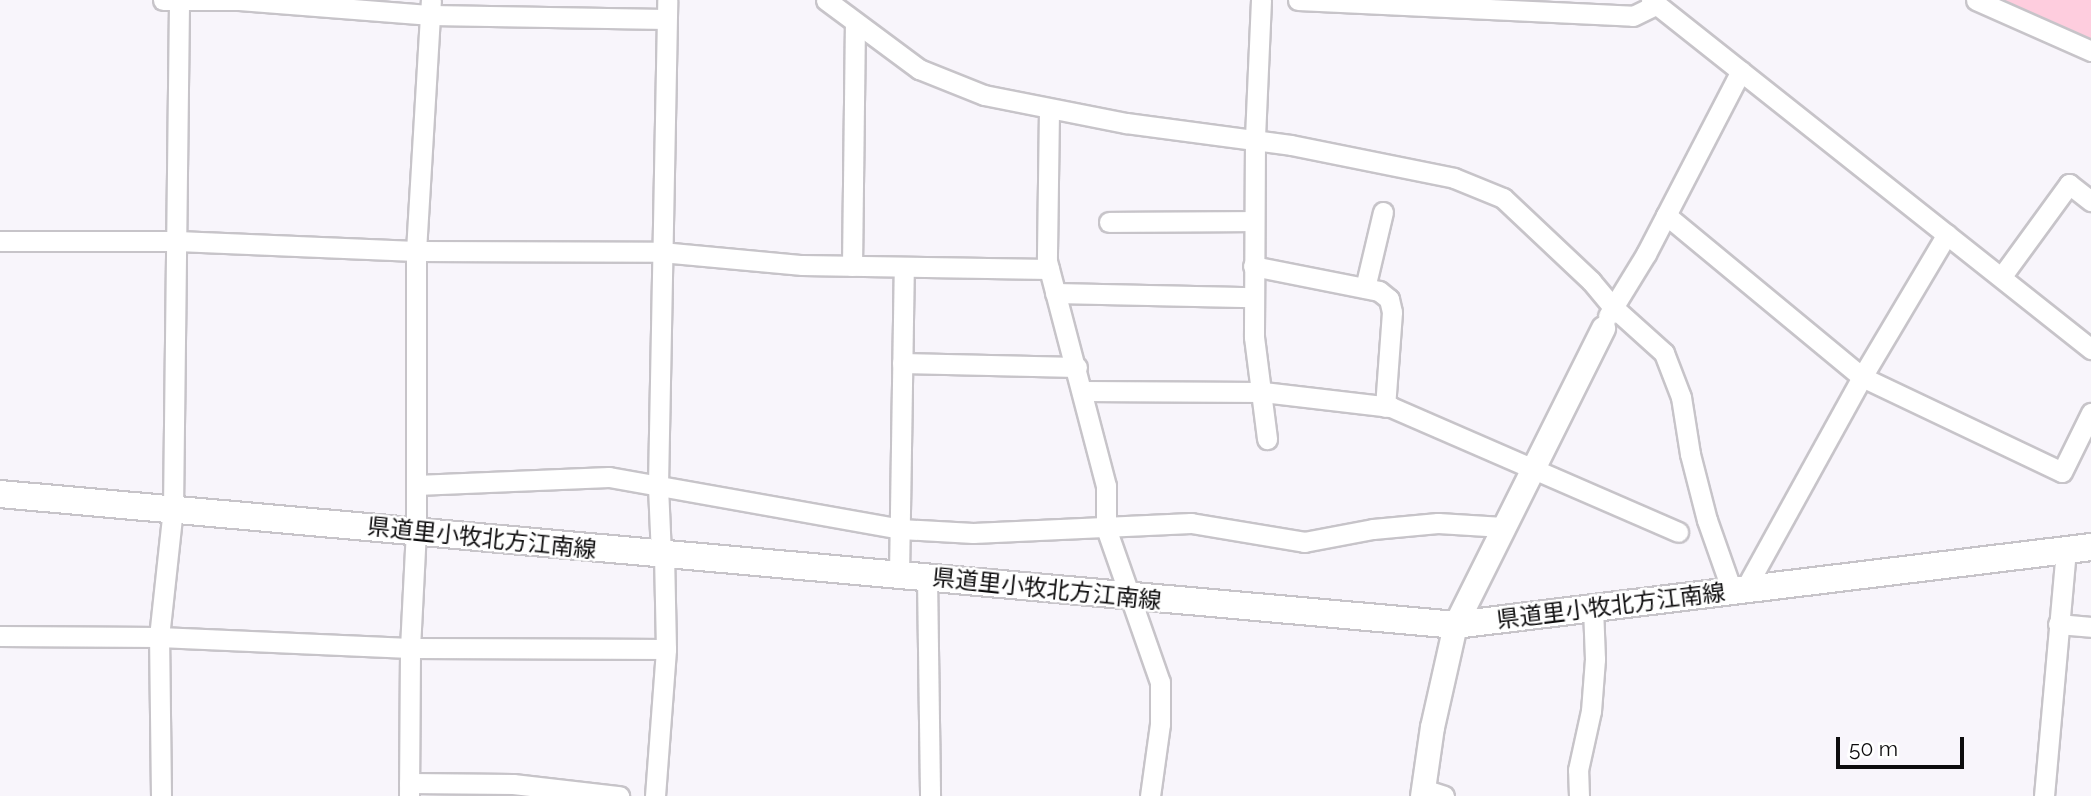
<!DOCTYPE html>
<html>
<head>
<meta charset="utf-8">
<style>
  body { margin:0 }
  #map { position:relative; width:2091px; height:796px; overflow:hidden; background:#f8f5fb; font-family:Raleway,"Noto Sans JP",sans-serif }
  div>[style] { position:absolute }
  .green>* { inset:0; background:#fecdde }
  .roads { filter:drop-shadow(2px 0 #c7c4c9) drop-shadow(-2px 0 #c7c4c9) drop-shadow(0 2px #c7c4c9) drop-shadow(0 -2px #c7c4c9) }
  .minor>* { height:19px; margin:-9.5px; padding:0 9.5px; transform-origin:9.5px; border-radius:9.5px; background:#fff }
  .tertiary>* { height:23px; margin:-11.5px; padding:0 11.5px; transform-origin:11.5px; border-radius:11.5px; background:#fff }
  .secondary>* { height:26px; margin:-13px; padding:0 13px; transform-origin:13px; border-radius:13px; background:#fff }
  span { translate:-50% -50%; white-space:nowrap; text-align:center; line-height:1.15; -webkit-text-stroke:5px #fff; paint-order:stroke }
  .street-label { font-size:23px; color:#0d0c0d }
  .scale { position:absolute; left:1836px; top:737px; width:128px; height:32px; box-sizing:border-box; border:4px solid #0d0c0d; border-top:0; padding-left:9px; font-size:21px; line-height:24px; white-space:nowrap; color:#0d0c0d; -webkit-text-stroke:5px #fff; paint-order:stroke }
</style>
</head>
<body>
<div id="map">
  <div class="green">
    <div style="clip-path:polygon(1994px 0,2091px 0,2091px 42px)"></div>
  </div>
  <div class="roads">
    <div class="minor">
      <div style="left:163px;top:0;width:76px"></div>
      <div style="left:239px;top:0;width:193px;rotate:4.5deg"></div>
      <div style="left:431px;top:15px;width:235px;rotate:1deg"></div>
      <div style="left:826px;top:0;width:116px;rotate:36.6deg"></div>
      <div style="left:919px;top:69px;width:70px;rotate:21.8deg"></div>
      <div style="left:984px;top:95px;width:145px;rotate:11.2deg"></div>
      <div style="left:1126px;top:123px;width:166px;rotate:7.6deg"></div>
      <div style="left:1291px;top:145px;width:166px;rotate:11.4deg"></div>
      <div style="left:1454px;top:178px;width:53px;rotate:22.2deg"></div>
      <div style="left:1503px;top:198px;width:121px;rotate:43.3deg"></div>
      <div style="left:1591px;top:281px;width:34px;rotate:50deg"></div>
      <div style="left:1613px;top:307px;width:69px;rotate:42deg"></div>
      <div style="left:1664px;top:353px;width:47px;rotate:68.9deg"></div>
      <div style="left:1681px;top:397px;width:58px;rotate:81deg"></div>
      <div style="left:1690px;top:454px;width:68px;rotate:75.6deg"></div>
      <div style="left:1707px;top:520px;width:75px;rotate:70.6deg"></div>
      <div style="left:1261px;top:0;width:140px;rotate:92.5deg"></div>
      <div style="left:1255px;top:140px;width:197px;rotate:90.3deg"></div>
      <div style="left:1254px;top:337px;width:103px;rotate:82.7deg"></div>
      <div style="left:1298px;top:0;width:335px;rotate:2.7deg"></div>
      <div style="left:1633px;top:16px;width:25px;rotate:-26deg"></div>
      <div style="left:1651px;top:0;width:562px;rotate:38.42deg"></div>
      <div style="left:1976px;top:0;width:126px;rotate:23.9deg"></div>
      <div style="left:1049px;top:110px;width:151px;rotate:90.8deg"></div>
      <div style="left:1047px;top:261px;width:233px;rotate:75.3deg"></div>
      <div style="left:1106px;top:486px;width:42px;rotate:90deg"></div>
      <div style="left:1106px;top:528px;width:163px;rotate:70.7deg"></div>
      <div style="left:1160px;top:682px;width:42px;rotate:90deg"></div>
      <div style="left:1160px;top:724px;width:73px;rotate:97.9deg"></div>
      <div style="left:1666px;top:215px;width:254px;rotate:39.6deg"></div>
      <div style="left:1862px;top:377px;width:221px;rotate:25.4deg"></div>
      <div style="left:2062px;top:472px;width:66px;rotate:-63.8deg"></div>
      <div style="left:1109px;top:222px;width:145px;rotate:-0.4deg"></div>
      <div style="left:0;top:241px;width:177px"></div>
      <div style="left:177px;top:241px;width:239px;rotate:2.4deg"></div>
      <div style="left:416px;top:251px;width:245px;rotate:0.2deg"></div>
      <div style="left:661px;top:252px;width:142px;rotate:5.3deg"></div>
      <div style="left:802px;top:265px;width:247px;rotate:0.9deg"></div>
      <div style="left:852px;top:266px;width:242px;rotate:-89.3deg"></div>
      <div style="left:1253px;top:266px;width:128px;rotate:11.2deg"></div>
      <div style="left:1379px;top:291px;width:13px;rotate:39deg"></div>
      <div style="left:1389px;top:299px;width:13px;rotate:77deg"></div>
      <div style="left:1392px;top:312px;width:95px;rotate:94.2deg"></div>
      <div style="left:2002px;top:276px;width:114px;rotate:-53.9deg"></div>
      <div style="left:2069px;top:184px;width:28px;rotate:38deg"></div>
      <div style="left:1365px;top:288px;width:78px;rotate:-76.7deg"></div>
      <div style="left:1055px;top:293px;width:198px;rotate:1.2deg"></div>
      <div style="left:1608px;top:316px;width:73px;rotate:-58.5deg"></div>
      <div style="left:1646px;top:254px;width:206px;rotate:-62.6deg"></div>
      <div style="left:902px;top:363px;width:175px;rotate:1.3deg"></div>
      <div style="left:1082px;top:391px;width:181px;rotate:0.3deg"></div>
      <div style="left:1263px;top:392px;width:129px;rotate:6.7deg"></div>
      <div style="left:1391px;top:407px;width:313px;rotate:23.5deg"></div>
      <div style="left:416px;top:485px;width:193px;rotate:-2.4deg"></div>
      <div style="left:609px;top:477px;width:296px;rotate:10.1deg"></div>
      <div style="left:900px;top:529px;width:73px;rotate:3.1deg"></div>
      <div style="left:973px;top:533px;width:218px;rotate:-2.6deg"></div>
      <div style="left:1191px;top:523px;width:115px;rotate:9.5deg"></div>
      <div style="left:1304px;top:542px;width:70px;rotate:-10.7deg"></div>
      <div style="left:1373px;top:529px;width:65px;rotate:-5.3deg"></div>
      <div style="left:1438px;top:523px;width:65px;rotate:3.5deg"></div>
      <div style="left:661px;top:555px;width:70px;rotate:-92.5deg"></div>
      <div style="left:658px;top:485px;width:485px;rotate:-88.9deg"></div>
      <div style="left:899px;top:575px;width:308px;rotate:-89.1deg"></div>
      <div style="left:927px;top:577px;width:219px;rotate:89.2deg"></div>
      <div style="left:1745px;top:589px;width:242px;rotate:-61.1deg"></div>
      <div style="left:1862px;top:377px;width:166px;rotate:-59.3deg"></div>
      <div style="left:2058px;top:624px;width:33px;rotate:5deg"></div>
      <div style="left:0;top:636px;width:159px;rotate:0.4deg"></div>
      <div style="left:159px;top:637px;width:251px;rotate:2.5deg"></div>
      <div style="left:410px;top:648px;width:256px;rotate:0.2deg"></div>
      <div style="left:409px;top:783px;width:104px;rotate:0.6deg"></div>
      <div style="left:513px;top:784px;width:107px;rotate:6.5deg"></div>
      <div style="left:1423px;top:789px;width:22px;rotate:18deg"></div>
      <div style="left:161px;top:796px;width:159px;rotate:-90.7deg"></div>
      <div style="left:159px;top:637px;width:129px;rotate:-83.8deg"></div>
      <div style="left:173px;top:509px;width:509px;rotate:-89.32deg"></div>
      <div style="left:409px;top:796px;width:148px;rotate:-89.6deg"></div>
      <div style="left:410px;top:648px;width:117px;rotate:-87.1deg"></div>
      <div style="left:416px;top:531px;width:280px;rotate:-90deg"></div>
      <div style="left:416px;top:251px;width:251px;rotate:-86.6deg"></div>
      <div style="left:655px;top:796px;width:147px;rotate:-85.7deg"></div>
      <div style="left:666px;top:649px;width:93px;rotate:-91.2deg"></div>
      <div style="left:1579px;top:796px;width:26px;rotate:-92deg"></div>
      <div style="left:1578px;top:770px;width:60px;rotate:-77.6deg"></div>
      <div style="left:1591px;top:711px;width:52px;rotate:-85.6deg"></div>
      <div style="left:1595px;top:659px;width:52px;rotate:-92.2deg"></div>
      <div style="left:2044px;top:796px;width:247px;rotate:-84.9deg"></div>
    </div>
    <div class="tertiary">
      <div style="left:1422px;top:796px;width:70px;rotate:-81.8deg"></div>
      <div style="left:1432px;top:727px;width:105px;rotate:-77.3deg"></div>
      <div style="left:1455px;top:625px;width:332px;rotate:-63.5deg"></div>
    </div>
    <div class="secondary">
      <div style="left:0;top:494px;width:1461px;rotate:5.14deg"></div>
      <div style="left:1455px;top:625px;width:641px;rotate:-6.99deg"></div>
    </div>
  </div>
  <div class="street-label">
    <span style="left:482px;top:538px;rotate:6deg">県道里小牧北方江南線</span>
    <span style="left:1047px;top:589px;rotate:6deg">県道里小牧北方江南線</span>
    <span style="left:1611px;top:606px;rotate:-7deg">県道里小牧北方江南線</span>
  </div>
  <div class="scale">50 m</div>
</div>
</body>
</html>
